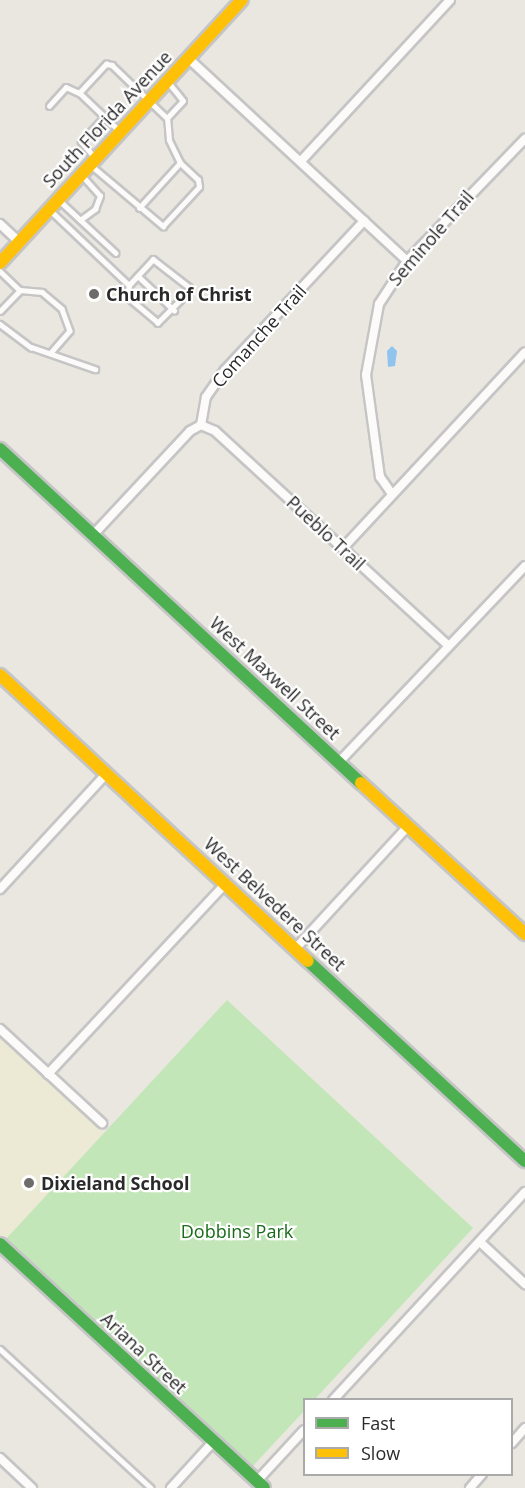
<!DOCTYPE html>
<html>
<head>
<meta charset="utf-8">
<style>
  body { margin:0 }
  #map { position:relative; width:525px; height:1488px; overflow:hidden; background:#e9e7e0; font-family:"Open Sans",sans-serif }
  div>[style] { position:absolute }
  .education>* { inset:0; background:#ece9d4 }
  .green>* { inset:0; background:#c2e6b7 }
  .water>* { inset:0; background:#90c4ee }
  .roads { filter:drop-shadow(2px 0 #c6c5c6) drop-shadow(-2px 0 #c6c5c6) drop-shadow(0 2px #c6c5c6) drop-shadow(0 -2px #c6c5c6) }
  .lane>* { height:4.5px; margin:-2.25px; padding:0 2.25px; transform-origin:2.25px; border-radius:2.25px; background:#fcfbfa }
  .street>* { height:8px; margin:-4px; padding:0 4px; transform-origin:4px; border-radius:4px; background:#fcfbfa }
  .fast>* { height:12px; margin:-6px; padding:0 6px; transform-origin:6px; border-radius:6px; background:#4caf50 }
  .slow>* { height:12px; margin:-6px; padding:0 6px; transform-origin:6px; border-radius:6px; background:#ffc107 }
  .dots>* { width:16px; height:16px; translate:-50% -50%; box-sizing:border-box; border:3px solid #fff; border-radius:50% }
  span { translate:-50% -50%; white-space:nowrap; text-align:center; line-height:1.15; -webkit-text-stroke:4.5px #fff; paint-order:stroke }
  .street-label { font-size:18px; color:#2a2a2a }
  .poi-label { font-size:18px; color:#2a2a2a; font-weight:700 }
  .left { translate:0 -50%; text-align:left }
  .park-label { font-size:18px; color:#186b17 }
  .legend { position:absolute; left:303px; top:1398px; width:210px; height:78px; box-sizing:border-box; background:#fff; border:2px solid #aaa; margin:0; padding:8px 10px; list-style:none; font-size:18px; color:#2a2a2a }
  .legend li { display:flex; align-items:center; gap:12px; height:30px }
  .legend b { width:30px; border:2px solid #aaa }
</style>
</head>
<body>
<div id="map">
  <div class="education">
    <div style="clip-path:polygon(0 1037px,105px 1132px,6px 1239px,0 1235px)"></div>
  </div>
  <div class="green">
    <div style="clip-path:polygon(227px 1000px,473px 1228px,315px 1399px,304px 1400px,304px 1411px,252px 1467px,6px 1239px)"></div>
  </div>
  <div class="water">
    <div style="clip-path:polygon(392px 346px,397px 351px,395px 366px,388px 367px,387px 351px)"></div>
  </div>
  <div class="roads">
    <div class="lane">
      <div style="left:49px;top:106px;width:25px;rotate:-48deg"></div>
      <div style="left:66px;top:87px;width:14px;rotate:25deg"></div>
      <div style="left:118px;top:130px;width:54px;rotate:-136.5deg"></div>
      <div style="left:79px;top:93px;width:40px;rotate:-47deg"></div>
      <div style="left:106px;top:64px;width:6px;rotate:9deg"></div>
      <div style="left:112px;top:65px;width:76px;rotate:43.9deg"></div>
      <div style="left:167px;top:118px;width:23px;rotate:-47deg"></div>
      <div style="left:183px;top:101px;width:22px;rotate:-129deg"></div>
      <div style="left:94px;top:157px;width:20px;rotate:-131deg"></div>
      <div style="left:81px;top:142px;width:34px;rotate:-47deg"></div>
      <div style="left:93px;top:167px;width:92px;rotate:40.1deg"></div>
      <div style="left:163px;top:226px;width:53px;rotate:-47.3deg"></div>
      <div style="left:199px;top:187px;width:7px;rotate:-98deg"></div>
      <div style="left:198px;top:180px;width:25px;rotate:-137deg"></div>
      <div style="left:180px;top:163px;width:25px;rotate:-116deg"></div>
      <div style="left:169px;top:140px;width:22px;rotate:-95deg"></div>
      <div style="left:60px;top:201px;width:76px;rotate:42.9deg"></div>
      <div style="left:139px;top:208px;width:61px;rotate:-47.7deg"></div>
      <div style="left:51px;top:211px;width:108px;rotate:43.5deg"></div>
      <div style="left:80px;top:220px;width:19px;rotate:-36deg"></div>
      <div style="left:95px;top:209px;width:14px;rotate:-69deg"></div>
      <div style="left:100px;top:196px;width:27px;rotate:-132deg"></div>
      <div style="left:153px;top:259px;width:46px;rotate:37.9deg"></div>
      <div style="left:189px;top:287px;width:5px;rotate:90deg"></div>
      <div style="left:189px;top:292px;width:44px;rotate:135deg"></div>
      <div style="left:158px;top:323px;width:40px;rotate:-140deg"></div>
      <div style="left:127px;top:297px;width:12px;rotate:-81deg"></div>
      <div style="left:129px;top:285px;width:35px;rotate:-47deg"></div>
      <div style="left:0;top:271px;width:28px;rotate:44deg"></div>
      <div style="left:20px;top:290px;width:22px;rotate:5deg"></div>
      <div style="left:42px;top:292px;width:26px;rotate:40deg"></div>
      <div style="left:62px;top:309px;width:23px;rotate:70deg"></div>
      <div style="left:70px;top:331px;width:29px;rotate:131deg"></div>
      <div style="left:138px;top:276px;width:50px;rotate:43.4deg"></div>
      <div style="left:0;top:311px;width:29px;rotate:-46deg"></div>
      <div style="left:0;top:324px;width:39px;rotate:37deg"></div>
      <div style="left:31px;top:347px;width:68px;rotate:19deg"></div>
      <div style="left:0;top:1349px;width:205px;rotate:42.6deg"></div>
    </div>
    <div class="street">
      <div style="left:188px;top:58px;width:299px;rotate:42.8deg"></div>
      <div style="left:301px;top:161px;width:219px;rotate:-47.2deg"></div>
      <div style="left:0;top:224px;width:26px;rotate:43deg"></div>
      <div style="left:201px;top:425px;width:15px;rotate:23deg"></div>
      <div style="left:215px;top:431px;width:316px;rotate:42.6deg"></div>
      <div style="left:201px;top:425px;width:28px;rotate:-80deg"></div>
      <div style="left:206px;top:397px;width:33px;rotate:-55deg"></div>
      <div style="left:225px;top:370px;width:204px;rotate:-47deg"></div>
      <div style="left:392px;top:494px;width:21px;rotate:-125deg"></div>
      <div style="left:380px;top:477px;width:103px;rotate:-97.8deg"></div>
      <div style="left:366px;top:375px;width:72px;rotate:-79.6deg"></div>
      <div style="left:379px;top:304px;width:51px;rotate:-56.9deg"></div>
      <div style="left:407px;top:261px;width:170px;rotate:-46deg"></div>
      <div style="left:93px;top:535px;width:142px;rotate:-47deg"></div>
      <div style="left:190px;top:431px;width:13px;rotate:-29deg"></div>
      <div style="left:343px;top:548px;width:267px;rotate:-47.1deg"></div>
      <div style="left:339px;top:762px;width:270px;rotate:-46.5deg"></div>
      <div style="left:0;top:889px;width:158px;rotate:-47.3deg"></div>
      <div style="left:296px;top:948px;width:166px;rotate:-47.4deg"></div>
      <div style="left:0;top:1029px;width:139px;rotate:42.7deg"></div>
      <div style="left:48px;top:1074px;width:261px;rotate:-47deg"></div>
      <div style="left:480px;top:1242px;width:62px;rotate:43deg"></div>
      <div style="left:333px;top:1400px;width:283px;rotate:-47.3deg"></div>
      <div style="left:512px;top:1443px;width:20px;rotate:-49deg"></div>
      <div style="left:0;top:1458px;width:44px;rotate:43.2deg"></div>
      <div style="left:257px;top:1481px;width:69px;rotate:-47.3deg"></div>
      <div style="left:171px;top:1488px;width:62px;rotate:-47.6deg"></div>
      <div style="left:470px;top:1488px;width:18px;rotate:-49deg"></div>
    </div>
    <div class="fast">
      <div style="left:0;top:449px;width:492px;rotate:42.8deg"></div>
      <div style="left:308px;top:961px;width:295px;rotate:42.7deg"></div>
      <div style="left:0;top:1244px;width:359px;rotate:42.7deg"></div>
    </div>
    <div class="slow">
      <div style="left:0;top:263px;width:357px;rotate:-47.4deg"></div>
      <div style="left:0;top:675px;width:420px;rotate:42.9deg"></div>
      <div style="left:361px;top:783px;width:223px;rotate:42.6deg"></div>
    </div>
  </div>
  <div class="dots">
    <div style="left:94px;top:294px;background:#6d6c6a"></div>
    <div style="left:29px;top:1183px;background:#6d6c6a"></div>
  </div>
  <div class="street-label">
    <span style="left:107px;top:119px;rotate:-47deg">South Florida Avenue</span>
    <span style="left:431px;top:238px;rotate:-49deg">Seminole Trail</span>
    <span style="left:259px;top:336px;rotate:-48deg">Comanche Trail</span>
    <span style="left:326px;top:533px;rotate:43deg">Pueblo Trail</span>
    <span style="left:275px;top:678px;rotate:43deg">West Maxwell Street</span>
    <span style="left:275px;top:904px;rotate:43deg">West Belvedere Street</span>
    <span style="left:144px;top:1353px;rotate:43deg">Ariana Street</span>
  </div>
  <div class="poi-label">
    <span class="left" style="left:106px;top:294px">Church of Christ</span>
    <span class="left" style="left:41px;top:1183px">Dixieland School</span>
  </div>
  <div class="park-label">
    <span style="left:237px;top:1231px">Dobbins Park</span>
  </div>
  <ul class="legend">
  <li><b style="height:8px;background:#4caf50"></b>Fast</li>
  <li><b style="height:8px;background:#ffc107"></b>Slow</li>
  </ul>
</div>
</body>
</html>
